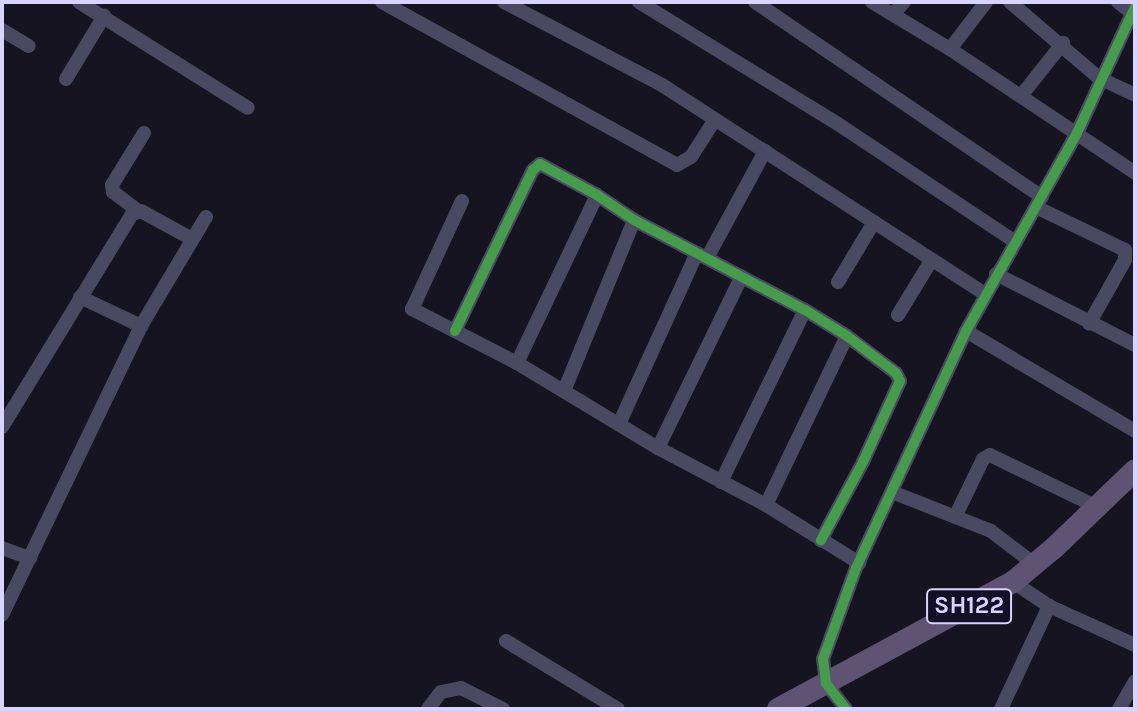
<!DOCTYPE html>
<html>
<head>
<meta charset="utf-8">
<style>
  body { margin:0 }
  #map { position:relative; width:1137px; height:711px; overflow:hidden; background:#161421; font-family:Karla,sans-serif }
  div>[style] { position:absolute }
  .minor>* { height:14px; margin:-7px; padding:0 7px; transform-origin:7px; border-radius:7px; background:#4a4962 }
  .primary>* { height:22px; margin:-11px; padding:0 11px; transform-origin:11px; border-radius:11px; background:#5e5373 }
  .cycleway>* { height:10px; margin:-5px; padding:0 5px; transform-origin:5px; border-radius:5px; background:#469c4c }
  span { translate:-50% -50%; white-space:nowrap; text-align:center; line-height:1.15; -webkit-text-stroke:6px #130f26; paint-order:stroke }
  .shield-label span { padding:2px 6px; background:#130f26; border:2px solid; border-radius:6px; -webkit-text-stroke-width:0 }
  .shield-label { font-size:24px; color:#d9d4ff; font-weight:700 }
  .frame { position:absolute; inset:0; border:4px solid #d9d4ff; pointer-events:none }
</style>
</head>
<body>
<div id="map">
  <div class="minor">
    <div style="left:79px;top:2px;width:199px;rotate:32.1deg"></div>
    <div style="left:382px;top:2px;width:337px;rotate:28.9deg"></div>
    <div style="left:677px;top:165px;width:16px;rotate:-30deg"></div>
    <div style="left:691px;top:157px;width:43px;rotate:-57.4deg"></div>
    <div style="left:504px;top:2px;width:178px;rotate:27.7deg"></div>
    <div style="left:662px;top:85px;width:385px;rotate:32.9deg"></div>
    <div style="left:639px;top:2px;width:233px;rotate:31.5deg"></div>
    <div style="left:838px;top:124px;width:211px;rotate:33.6deg"></div>
    <div style="left:755px;top:2px;width:347px;rotate:34.2deg"></div>
    <div style="left:872px;top:2px;width:91px;rotate:31.1deg"></div>
    <div style="left:950px;top:49px;width:223px;rotate:33.8deg"></div>
    <div style="left:1010px;top:2px;width:117px;rotate:40.5deg"></div>
    <div style="left:1099px;top:78px;width:40px;rotate:25deg"></div>
    <div style="left:1118px;top:2px;width:18px;rotate:38deg"></div>
    <div style="left:893px;top:14px;width:16px;rotate:-47deg"></div>
    <div style="left:2px;top:30px;width:31px;rotate:31deg"></div>
    <div style="left:950px;top:49px;width:59px;rotate:-52.5deg"></div>
    <div style="left:66px;top:79px;width:74px;rotate:-58.9deg"></div>
    <div style="left:1021px;top:96px;width:68px;rotate:-51.6deg"></div>
    <div style="left:462px;top:201px;width:119px;rotate:114.8deg"></div>
    <div style="left:412px;top:309px;width:118px;rotate:27.2deg"></div>
    <div style="left:517px;top:363px;width:165px;rotate:31.1deg"></div>
    <div style="left:658px;top:448px;width:122px;rotate:27.8deg"></div>
    <div style="left:766px;top:505px;width:110px;rotate:31.9deg"></div>
    <div style="left:1036px;top:207px;width:99px;rotate:25.8deg"></div>
    <div style="left:1125px;top:250px;width:10px;rotate:90deg"></div>
    <div style="left:1125px;top:260px;width:73px;rotate:119.4deg"></div>
    <div style="left:137px;top:210px;width:30px;rotate:-143deg"></div>
    <div style="left:113px;top:192px;width:7px;rotate:-98deg"></div>
    <div style="left:112px;top:185px;width:61px;rotate:-58.4deg"></div>
    <div style="left:707px;top:258px;width:122px;rotate:-61.5deg"></div>
    <div style="left:996px;top:274px;width:156px;rotate:27.1deg"></div>
    <div style="left:838px;top:282px;width:70px;rotate:-59deg"></div>
    <div style="left:80px;top:297px;width:68px;rotate:25.4deg"></div>
    <div style="left:898px;top:315px;width:63px;rotate:-58.6deg"></div>
    <div style="left:455px;top:331px;width:179px;rotate:-64.2deg"></div>
    <div style="left:533px;top:170px;width:9px;rotate:-41deg"></div>
    <div style="left:540px;top:164px;width:65px;rotate:28.5deg"></div>
    <div style="left:597px;top:195px;width:45px;rotate:34deg"></div>
    <div style="left:634px;top:220px;width:193px;rotate:27.8deg"></div>
    <div style="left:805px;top:310px;width:49px;rotate:31.8deg"></div>
    <div style="left:847px;top:336px;width:61px;rotate:37.1deg"></div>
    <div style="left:896px;top:373px;width:9px;rotate:63deg"></div>
    <div style="left:900px;top:381px;width:89px;rotate:114.6deg"></div>
    <div style="left:863px;top:462px;width:89px;rotate:118.3deg"></div>
    <div style="left:966px;top:331px;width:196px;rotate:30.6deg"></div>
    <div style="left:517px;top:363px;width:186px;rotate:-64.5deg"></div>
    <div style="left:564px;top:391px;width:185px;rotate:-67.7deg"></div>
    <div style="left:619px;top:424px;width:188px;rotate:-65.5deg"></div>
    <div style="left:2px;top:427px;width:250px;rotate:-58.6deg"></div>
    <div style="left:132px;top:214px;width:9px;rotate:-18deg"></div>
    <div style="left:141px;top:211px;width:58px;rotate:28.8deg"></div>
    <div style="left:658px;top:448px;width:191px;rotate:-64deg"></div>
    <div style="left:721px;top:482px;width:191px;rotate:-64deg"></div>
    <div style="left:892px;top:492px;width:106px;rotate:21.5deg"></div>
    <div style="left:991px;top:531px;width:54px;rotate:37.5deg"></div>
    <div style="left:766px;top:505px;width:187px;rotate:-64.4deg"></div>
    <div style="left:955px;top:517px;width:64px;rotate:-64.2deg"></div>
    <div style="left:983px;top:459px;width:8px;rotate:-30deg"></div>
    <div style="left:990px;top:455px;width:119px;rotate:25.9deg"></div>
    <div style="left:2px;top:548px;width:30px;rotate:20deg"></div>
    <div style="left:1013px;top:582px;width:43px;rotate:33.7deg"></div>
    <div style="left:1049px;top:606px;width:94px;rotate:24.4deg"></div>
    <div style="left:2px;top:615px;width:321px;rotate:-64.3deg"></div>
    <div style="left:141px;top:326px;width:127px;rotate:-59.2deg"></div>
    <div style="left:506px;top:641px;width:131px;rotate:31.3deg"></div>
    <div style="left:428px;top:709px;width:21px;rotate:-53deg"></div>
    <div style="left:441px;top:692px;width:20px;rotate:-11deg"></div>
    <div style="left:461px;top:688px;width:47px;rotate:26.6deg"></div>
    <div style="left:846px;top:709px;width:33px;rotate:-128deg"></div>
    <div style="left:826px;top:683px;width:24px;rotate:-97deg"></div>
    <div style="left:823px;top:659px;width:97px;rotate:-70.1deg"></div>
    <div style="left:856px;top:568px;width:261px;rotate:-65.1deg"></div>
    <div style="left:966px;top:331px;width:227px;rotate:-60.7deg"></div>
    <div style="left:1077px;top:133px;width:139px;rotate:-65.3deg"></div>
    <div style="left:1001px;top:709px;width:114px;rotate:-65deg"></div>
    <div style="left:1119px;top:709px;width:32px;rotate:-60deg"></div>
  </div>
  <div class="primary">
    <div style="left:778px;top:709px;width:267px;rotate:-28.4deg"></div>
    <div style="left:1013px;top:582px;width:53px;rotate:-39.7deg"></div>
    <div style="left:1054px;top:548px;width:112px;rotate:-43.9deg"></div>
  </div>
  <div class="cycleway">
    <div style="left:455px;top:331px;width:179px;rotate:-64.2deg"></div>
    <div style="left:533px;top:170px;width:9px;rotate:-41deg"></div>
    <div style="left:540px;top:164px;width:65px;rotate:28.5deg"></div>
    <div style="left:597px;top:195px;width:45px;rotate:34deg"></div>
    <div style="left:634px;top:220px;width:193px;rotate:27.8deg"></div>
    <div style="left:805px;top:310px;width:49px;rotate:31.8deg"></div>
    <div style="left:847px;top:336px;width:61px;rotate:37.1deg"></div>
    <div style="left:896px;top:373px;width:9px;rotate:63deg"></div>
    <div style="left:900px;top:381px;width:89px;rotate:114.6deg"></div>
    <div style="left:863px;top:462px;width:89px;rotate:118.3deg"></div>
    <div style="left:846px;top:709px;width:33px;rotate:-128deg"></div>
    <div style="left:826px;top:683px;width:24px;rotate:-97deg"></div>
    <div style="left:823px;top:659px;width:97px;rotate:-70.1deg"></div>
    <div style="left:856px;top:568px;width:261px;rotate:-65.1deg"></div>
    <div style="left:966px;top:331px;width:227px;rotate:-60.7deg"></div>
    <div style="left:1077px;top:133px;width:139px;rotate:-65.3deg"></div>
  </div>
  <div class="shield-label">
    <span style="left:969px;top:606px">SH122</span>
  </div>
  <div class="frame"></div>
</div>
</body>
</html>
